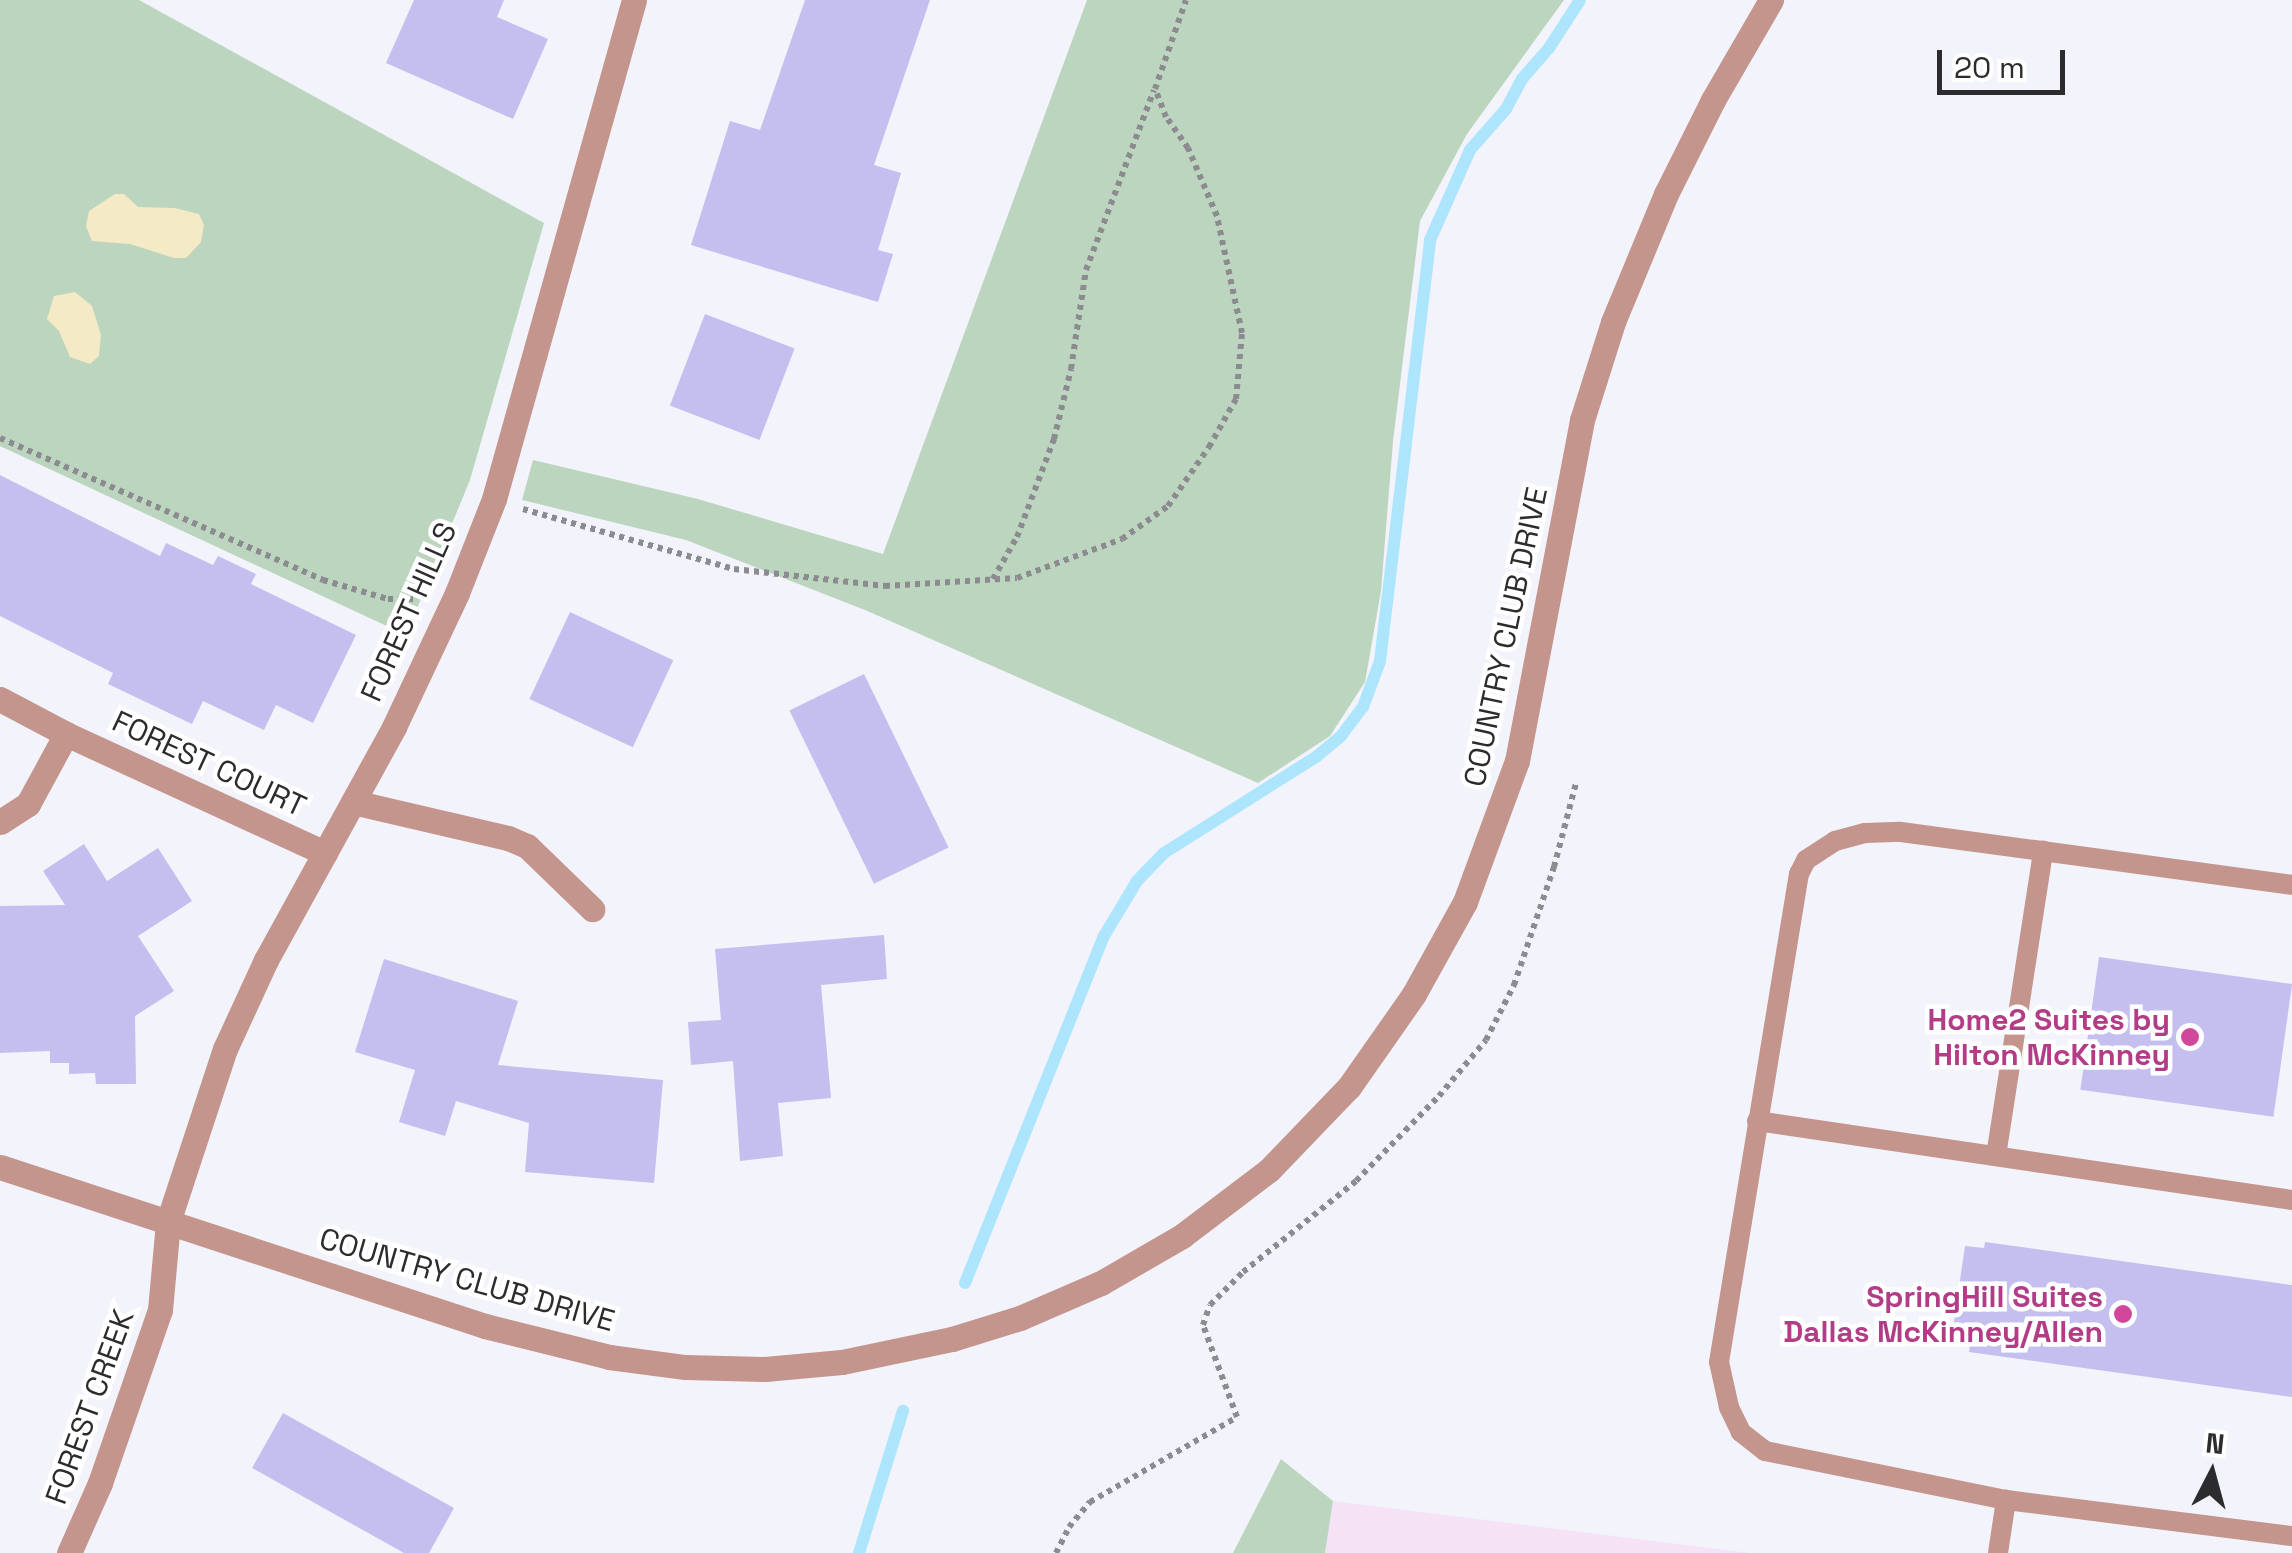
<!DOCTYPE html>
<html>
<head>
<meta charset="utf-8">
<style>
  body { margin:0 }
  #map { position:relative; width:2292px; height:1553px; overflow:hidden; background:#f3f3fc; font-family:"Space Grotesk",sans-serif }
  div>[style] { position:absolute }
  .commercial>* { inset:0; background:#f5e3f5 }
  .green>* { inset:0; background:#bcd5be }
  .sand>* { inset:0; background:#f4eac5 }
  .stream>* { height:12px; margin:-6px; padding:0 6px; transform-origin:6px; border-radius:6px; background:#ade5fd }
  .building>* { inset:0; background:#c4bfef; transform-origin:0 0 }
  .path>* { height:6px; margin-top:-3px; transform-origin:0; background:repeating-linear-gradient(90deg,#8b8b90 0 5px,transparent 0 10px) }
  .service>* { height:20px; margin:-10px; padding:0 10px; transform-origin:10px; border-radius:10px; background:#c3958c }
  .minor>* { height:25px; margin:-12.5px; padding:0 12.5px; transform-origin:12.5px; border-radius:12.5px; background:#c3958c }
  .dots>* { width:28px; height:28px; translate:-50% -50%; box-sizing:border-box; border:5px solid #fff; border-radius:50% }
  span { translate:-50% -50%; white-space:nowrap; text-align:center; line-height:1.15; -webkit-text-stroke:9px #fff; paint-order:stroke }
  .street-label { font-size:30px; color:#2c2c2f }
  .hotel-label { font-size:30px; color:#b23c85; font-weight:700 }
  .right { translate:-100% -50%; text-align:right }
  .north { position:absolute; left:2162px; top:1423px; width:100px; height:100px; -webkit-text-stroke:8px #fff; paint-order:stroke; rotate:6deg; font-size:28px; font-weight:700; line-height:40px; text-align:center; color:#2c2c2f }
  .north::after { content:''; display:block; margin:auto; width:35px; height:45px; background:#2c2c2f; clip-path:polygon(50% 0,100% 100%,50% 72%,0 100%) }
  .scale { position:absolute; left:1937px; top:50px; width:128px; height:45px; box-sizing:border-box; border:5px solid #2c2c2f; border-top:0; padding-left:12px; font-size:30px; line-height:35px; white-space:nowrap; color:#2c2c2f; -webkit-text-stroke:8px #fff; paint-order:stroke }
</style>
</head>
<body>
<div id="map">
  <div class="commercial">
    <div style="clip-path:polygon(1333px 1501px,1750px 1553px,1325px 1553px)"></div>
  </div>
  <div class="green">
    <div style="clip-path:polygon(0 0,139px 0,544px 223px,470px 480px,406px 635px,0 446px)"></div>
    <div style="clip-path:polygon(1087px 0,1564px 0,1467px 134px,1420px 221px,1393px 441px,1381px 591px,1365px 682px,1330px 736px,1258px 783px,865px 610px,686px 540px,522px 500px,533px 460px,698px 499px,883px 554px)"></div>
    <div style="clip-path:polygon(1281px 1459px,1333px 1501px,1325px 1553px,1233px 1553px)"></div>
  </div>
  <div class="sand">
    <div style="clip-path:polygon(115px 194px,124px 194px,138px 207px,175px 208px,199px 214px,204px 225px,201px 242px,186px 258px,174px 258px,130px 244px,92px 241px,86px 226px,89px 211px)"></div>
    <div style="clip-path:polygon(75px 292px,92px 306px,101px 335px,99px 356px,90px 364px,70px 357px,59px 331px,47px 319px,54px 296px)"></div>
  </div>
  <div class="stream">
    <div style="left:965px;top:1283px;width:374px;rotate:-68.2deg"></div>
    <div style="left:1104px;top:936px;width:64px;rotate:-59deg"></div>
    <div style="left:1137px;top:881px;width:39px;rotate:-46deg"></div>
    <div style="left:1164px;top:853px;width:180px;rotate:-32.3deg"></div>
    <div style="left:1316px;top:757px;width:33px;rotate:-40deg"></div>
    <div style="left:1341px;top:736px;width:36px;rotate:-53deg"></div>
    <div style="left:1363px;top:707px;width:49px;rotate:-69.7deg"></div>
    <div style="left:1380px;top:661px;width:424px;rotate:-83.2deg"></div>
    <div style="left:1430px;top:240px;width:98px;rotate:-66deg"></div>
    <div style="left:1470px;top:150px;width:55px;rotate:-48.7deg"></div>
    <div style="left:1506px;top:109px;width:34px;rotate:-62deg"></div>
    <div style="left:1522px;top:79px;width:41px;rotate:-48.9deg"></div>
    <div style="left:1549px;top:48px;width:57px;rotate:-57.1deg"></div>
    <div style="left:859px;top:1553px;width:149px;rotate:-72.8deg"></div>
  </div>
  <div class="building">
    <div style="clip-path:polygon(414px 0,504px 0,497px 17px,548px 39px,513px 119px,386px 63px)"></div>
    <div style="clip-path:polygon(805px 0,930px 0,874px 165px,901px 173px,878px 250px,893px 254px,878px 302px,691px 245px,730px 121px,760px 130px)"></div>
    <div style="left:705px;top:314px;width:96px;height:98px;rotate:21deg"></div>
    <div style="clip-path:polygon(0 475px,160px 556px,166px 543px,213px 565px,218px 556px,256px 574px,251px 584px,356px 635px,313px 723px,276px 705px,264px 730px,203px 701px,192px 724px,108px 684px,113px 673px,0 616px)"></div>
    <div style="left:570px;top:612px;width:114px;height:96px;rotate:25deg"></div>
    <div style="left:864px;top:674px;width:193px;height:83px;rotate:64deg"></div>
    <div style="clip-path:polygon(84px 844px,107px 881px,158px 848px,192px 901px,138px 936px,174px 991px,135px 1016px,136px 1084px,96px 1084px,95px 1073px,69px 1074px,69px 1063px,50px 1063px,50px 1051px,0 1053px,0 906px,65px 905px,43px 871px)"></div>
    <div style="clip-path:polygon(884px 935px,887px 979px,821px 985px,831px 1098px,778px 1103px,783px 1156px,740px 1161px,733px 1061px,691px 1065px,688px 1022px,721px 1020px,715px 949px)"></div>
    <div style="left:2099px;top:957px;width:195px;height:134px;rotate:8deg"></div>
    <div style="clip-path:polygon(384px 959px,518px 1001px,498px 1065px,663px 1080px,654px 1183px,525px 1172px,529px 1123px,456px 1101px,445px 1136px,399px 1122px,415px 1070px,355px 1052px)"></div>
    <div style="clip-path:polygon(1985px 1242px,2292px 1285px,2292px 1397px,1969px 1352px,1970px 1345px,1951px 1342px,1965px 1246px,1984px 1248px)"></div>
    <div style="clip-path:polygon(283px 1413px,454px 1508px,429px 1553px,404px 1553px,252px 1468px)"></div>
  </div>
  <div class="path">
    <div style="left:0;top:438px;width:353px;rotate:23.7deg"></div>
    <div style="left:323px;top:580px;width:68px;rotate:16.3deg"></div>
    <div style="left:388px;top:599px;width:28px"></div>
    <div style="left:523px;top:509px;width:219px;rotate:15.9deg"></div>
    <div style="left:734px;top:569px;width:152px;rotate:6.4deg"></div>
    <div style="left:885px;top:586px;width:132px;rotate:-3.5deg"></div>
    <div style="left:1017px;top:578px;width:112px;rotate:-20.4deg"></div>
    <div style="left:1122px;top:539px;width:57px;rotate:-35.7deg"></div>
    <div style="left:1168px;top:506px;width:72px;rotate:-55.2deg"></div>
    <div style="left:1209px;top:447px;width:55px;rotate:-60.6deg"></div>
    <div style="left:1236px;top:399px;width:66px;rotate:-84.8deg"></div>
    <div style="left:1242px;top:333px;width:120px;rotate:-102.1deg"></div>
    <div style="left:1217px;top:216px;width:74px;rotate:-113.1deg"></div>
    <div style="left:1188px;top:148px;width:38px;rotate:-125deg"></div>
    <div style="left:1166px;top:117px;width:30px;rotate:-111deg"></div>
    <div style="left:1155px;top:89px;width:94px;rotate:-70.8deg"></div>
    <div style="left:993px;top:579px;width:48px;rotate:-60.3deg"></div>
    <div style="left:1017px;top:537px;width:105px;rotate:-69.3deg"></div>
    <div style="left:1054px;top:439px;width:72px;rotate:-76.3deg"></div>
    <div style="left:1071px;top:369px;width:100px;rotate:-81.4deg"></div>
    <div style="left:1086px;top:270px;width:192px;rotate:-69.3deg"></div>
    <div style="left:1056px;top:1553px;width:29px;rotate:-63deg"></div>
    <div style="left:1069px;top:1527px;width:33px;rotate:-50deg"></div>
    <div style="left:1090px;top:1502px;width:170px;rotate:-30deg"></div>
    <div style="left:1237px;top:1417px;width:98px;rotate:-110.3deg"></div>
    <div style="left:1203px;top:1325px;width:21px;rotate:-71deg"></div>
    <div style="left:1210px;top:1305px;width:47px;rotate:-45deg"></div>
    <div style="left:1243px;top:1272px;width:145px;rotate:-38.8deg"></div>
    <div style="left:1356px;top:1181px;width:119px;rotate:-45.7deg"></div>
    <div style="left:1439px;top:1096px;width:73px;rotate:-50deg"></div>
    <div style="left:1486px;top:1040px;width:62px;rotate:-63deg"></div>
    <div style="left:1514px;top:985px;width:125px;rotate:-71.3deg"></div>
    <div style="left:1554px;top:867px;width:87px;rotate:-75.3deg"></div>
  </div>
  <div class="service">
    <div style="left:1757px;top:1121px;width:541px;rotate:8.4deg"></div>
    <div style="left:1996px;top:1156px;width:309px;rotate:-81.2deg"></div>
    <div style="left:2006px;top:1500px;width:288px;rotate:7.2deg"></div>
    <div style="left:1998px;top:1553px;width:54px;rotate:-81.4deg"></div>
    <div style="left:2006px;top:1500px;width:246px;rotate:-168.5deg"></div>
    <div style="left:1765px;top:1451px;width:31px;rotate:-142deg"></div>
    <div style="left:1741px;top:1432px;width:28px;rotate:-116deg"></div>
    <div style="left:1729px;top:1407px;width:46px;rotate:-102.5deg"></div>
    <div style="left:1719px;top:1362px;width:495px;rotate:-80.7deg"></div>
    <div style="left:1799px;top:874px;width:16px;rotate:-63deg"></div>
    <div style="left:1806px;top:860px;width:35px;rotate:-33deg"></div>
    <div style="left:1835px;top:841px;width:31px;rotate:-15deg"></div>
    <div style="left:1865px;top:833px;width:36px;rotate:-2deg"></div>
    <div style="left:1901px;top:832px;width:395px;rotate:7.7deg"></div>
  </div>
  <div class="minor">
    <div style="left:0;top:699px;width:75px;rotate:27.9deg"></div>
    <div style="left:66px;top:734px;width:80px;rotate:118.5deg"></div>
    <div style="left:28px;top:804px;width:33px;rotate:147deg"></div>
    <div style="left:66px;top:734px;width:285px;rotate:24.7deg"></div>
    <div style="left:353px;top:802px;width:159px;rotate:13.1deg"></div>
    <div style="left:508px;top:838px;width:21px;rotate:23deg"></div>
    <div style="left:527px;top:846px;width:91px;rotate:44.1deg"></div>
    <div style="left:0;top:1167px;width:510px;rotate:18.15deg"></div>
    <div style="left:485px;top:1326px;width:128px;rotate:14deg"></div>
    <div style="left:609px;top:1357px;width:77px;rotate:7.5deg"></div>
    <div style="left:685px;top:1367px;width:80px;rotate:1.4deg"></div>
    <div style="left:765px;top:1369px;width:77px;rotate:-5.2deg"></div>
    <div style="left:842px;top:1362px;width:112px;rotate:-11.8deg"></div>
    <div style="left:952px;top:1339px;width:71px;rotate:-17.2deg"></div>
    <div style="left:1020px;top:1318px;width:88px;rotate:-23.4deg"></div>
    <div style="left:1101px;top:1283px;width:94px;rotate:-30.1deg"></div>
    <div style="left:1182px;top:1236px;width:109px;rotate:-37.2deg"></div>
    <div style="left:1269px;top:1170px;width:115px;rotate:-46.1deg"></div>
    <div style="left:1349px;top:1087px;width:113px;rotate:-55deg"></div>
    <div style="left:1414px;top:994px;width:105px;rotate:-61deg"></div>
    <div style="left:1465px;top:902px;width:150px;rotate:-69.8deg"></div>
    <div style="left:1517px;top:761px;width:347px;rotate:-79.2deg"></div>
    <div style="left:1582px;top:420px;width:103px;rotate:-72.4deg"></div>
    <div style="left:1613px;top:322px;width:139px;rotate:-67.5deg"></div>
    <div style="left:1666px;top:194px;width:105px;rotate:-63.4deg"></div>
    <div style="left:1713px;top:100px;width:116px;rotate:-59.9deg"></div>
    <div style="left:69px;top:1553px;width:77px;rotate:-66.1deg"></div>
    <div style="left:100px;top:1483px;width:183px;rotate:-70.9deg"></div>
    <div style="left:160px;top:1310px;width:88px;rotate:-84.8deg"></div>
    <div style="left:168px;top:1222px;width:182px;rotate:-71.8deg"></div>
    <div style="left:225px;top:1049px;width:98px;rotate:-65.3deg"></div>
    <div style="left:266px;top:960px;width:266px;rotate:-61.2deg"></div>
    <div style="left:394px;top:727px;width:148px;rotate:-64.8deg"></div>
    <div style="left:457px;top:593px;width:101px;rotate:-68.5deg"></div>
    <div style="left:494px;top:499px;width:518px;rotate:-74.33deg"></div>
  </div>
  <div class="dots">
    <div style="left:2190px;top:1037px;background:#d1479c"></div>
    <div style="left:2123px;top:1314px;background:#d1479c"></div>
  </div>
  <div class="street-label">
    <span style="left:409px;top:612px;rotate:-66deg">FOREST HILLS</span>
    <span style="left:1506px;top:637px;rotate:-78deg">COUNTRY CLUB DRIVE</span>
    <span style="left:209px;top:764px;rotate:25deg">FOREST COURT</span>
    <span style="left:467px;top:1280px;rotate:16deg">COUNTRY CLUB DRIVE</span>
    <span style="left:90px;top:1407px;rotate:-70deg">FOREST CREEK</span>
  </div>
  <div class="hotel-label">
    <span class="right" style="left:2170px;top:1037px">Home2 Suites by<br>Hilton McKinney</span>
    <span class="right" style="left:2103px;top:1314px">SpringHill Suites<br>Dallas McKinney/Allen</span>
  </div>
  <div class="north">N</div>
  <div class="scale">20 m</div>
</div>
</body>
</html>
